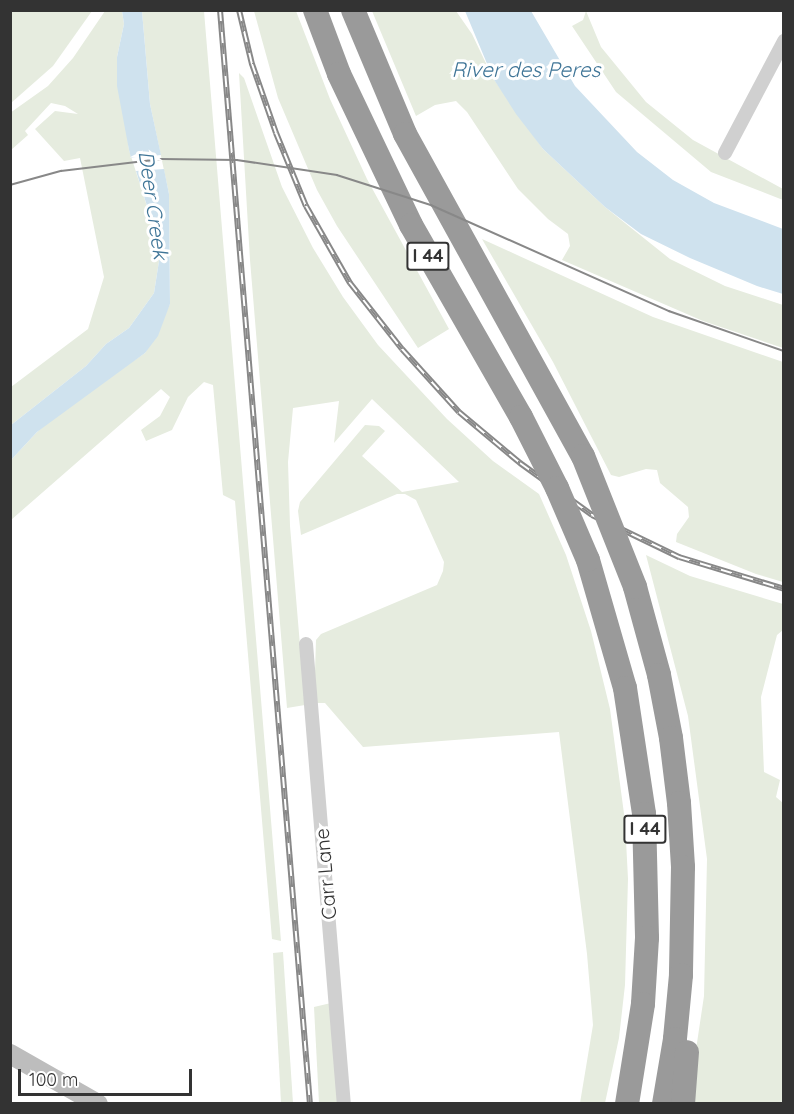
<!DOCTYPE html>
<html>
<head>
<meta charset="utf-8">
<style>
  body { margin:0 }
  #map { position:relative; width:794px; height:1114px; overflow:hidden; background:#fff; font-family:Quicksand,sans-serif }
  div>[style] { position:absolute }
  .green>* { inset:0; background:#e6ecdf }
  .water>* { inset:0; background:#cfe2ee }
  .stream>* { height:4px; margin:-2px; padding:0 2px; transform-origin:2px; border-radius:2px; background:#cfe2ee }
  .street>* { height:14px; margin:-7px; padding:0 7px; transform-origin:7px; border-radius:7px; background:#d0d0d0 }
  .secondary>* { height:20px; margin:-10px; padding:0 10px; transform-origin:10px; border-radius:10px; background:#bdbdbd }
  .highway>* { height:24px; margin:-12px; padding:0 12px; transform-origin:12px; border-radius:12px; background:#9a9a9a }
  .tram>* { height:1.5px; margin:-0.75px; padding:0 0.75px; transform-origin:0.75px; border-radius:0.75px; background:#888 }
  .rail>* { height:6px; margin-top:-3px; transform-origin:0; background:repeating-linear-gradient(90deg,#fff 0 11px,#888 0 22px); box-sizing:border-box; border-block:2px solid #888 }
  .highway-bridge>* { height:24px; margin:-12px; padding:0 12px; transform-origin:12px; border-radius:12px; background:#9a9a9a }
  span { translate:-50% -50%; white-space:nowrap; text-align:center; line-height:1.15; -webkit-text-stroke:6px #fff; paint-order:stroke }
  .shield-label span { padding:2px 4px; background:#fff; border:2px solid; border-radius:4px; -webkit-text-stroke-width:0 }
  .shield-label { font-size:18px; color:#333; font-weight:700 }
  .street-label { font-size:20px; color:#333 }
  .water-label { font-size:21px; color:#3f7597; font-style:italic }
  .frame { position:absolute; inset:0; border:12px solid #333; pointer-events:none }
  .scale { position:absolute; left:18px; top:1069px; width:174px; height:27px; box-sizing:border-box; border:3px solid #333; border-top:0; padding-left:8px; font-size:18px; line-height:21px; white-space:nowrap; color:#333; -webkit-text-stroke:4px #fff; paint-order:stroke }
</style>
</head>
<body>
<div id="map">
  <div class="green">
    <div style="clip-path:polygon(11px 10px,92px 11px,53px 66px,11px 103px)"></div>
    <div style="clip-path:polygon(105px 11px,122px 11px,124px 24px,117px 57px,129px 150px,153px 225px,159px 261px,154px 293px,129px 328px,106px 344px,86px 366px,11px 425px,11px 387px,88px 329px,104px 277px,80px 158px,64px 161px,35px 129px,55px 111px,78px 114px,65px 106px,51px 103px,25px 131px,28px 135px,11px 150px,10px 113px,48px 86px,73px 58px)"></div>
    <div style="clip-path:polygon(142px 11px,204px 11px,281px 941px,272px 939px,235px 501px,223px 495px,213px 385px,204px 382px,188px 397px,172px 430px,146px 441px,141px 430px,160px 416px,170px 397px,161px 389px,11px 520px,11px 460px,37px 432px,66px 407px,145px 353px,170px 304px,169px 194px,150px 104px)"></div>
    <div style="clip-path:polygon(254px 11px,296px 11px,330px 99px,367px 179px,449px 329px,418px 348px,337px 226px,317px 190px,278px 98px)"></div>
    <div style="clip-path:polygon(372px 11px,456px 11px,472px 34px,493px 78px,543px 149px,605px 207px,670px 259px,725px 286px,783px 305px,783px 348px,703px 321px,562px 260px,570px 246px,568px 234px,548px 219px,518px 189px,467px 112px,456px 101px,435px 105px,416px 116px)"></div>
    <div style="clip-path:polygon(586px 11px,601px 47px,646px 102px,693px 140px,783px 189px,783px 200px,711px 172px,616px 92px,572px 26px,583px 20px)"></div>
    <div style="clip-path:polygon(239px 73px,244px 78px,282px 187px,313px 248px,343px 297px,378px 345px,447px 419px,493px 461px,539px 494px,566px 555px,591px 631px,610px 709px,625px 821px,628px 879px,625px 985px,619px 1038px,605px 1103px,580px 1103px,593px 1025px,587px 954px,559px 732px,363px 747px,325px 703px,314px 703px,316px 640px,321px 634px,437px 585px,443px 571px,444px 562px,416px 500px,405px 494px,397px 494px,301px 535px,298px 511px,300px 502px,365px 425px,379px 426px,385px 431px,362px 456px,402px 492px,459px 482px,372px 399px,334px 443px,339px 401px,293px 408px,288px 462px,290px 526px,305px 705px,287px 708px,250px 260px)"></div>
    <div style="clip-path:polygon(482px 239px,653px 317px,783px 362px,783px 582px,756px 574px,676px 542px,677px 534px,689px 517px,688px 507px,660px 483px,657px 470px,646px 469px,619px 477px,611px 475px,553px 362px)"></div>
    <div style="clip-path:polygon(646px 555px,690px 576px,783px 604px,783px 630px,777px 635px,761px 697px,764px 772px,780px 780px,776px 797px,783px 803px,783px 1103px,688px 1103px,704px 996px,707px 859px,688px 716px)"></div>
    <div style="clip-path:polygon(283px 952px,293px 1103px,281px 1103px,273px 953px)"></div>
    <div style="clip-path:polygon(331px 1003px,339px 1103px,319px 1103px,314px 1007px)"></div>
  </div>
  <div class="water">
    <div style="clip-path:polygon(122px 11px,142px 11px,150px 104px,161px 155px,131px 158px,129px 150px,117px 86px,117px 57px,124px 24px)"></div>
    <div style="clip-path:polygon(465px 11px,531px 11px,575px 86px,637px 152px,673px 180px,714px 203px,783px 229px,783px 294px,757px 286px,690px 258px,641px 234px,605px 207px,543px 149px,516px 114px,493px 78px)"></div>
    <div style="clip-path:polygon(164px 169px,169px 194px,170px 304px,158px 336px,145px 353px,37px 432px,11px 460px,11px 425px,86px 366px,106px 344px,129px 328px,154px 293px,159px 261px,153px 225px,136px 171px)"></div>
  </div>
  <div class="stream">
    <div style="left:148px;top:152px;width:22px;rotate:80deg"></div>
  </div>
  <div class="street">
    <div style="left:725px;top:153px;width:127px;rotate:-62.2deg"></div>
    <div style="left:306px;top:644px;width:462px;rotate:85.3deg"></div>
  </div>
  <div class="secondary">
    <div style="left:10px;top:1054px;width:101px;rotate:29.6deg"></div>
  </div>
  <div class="highway">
    <div style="left:315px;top:10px;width:68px;rotate:69.4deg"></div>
    <div style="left:339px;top:74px;width:167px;rotate:64.5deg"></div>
    <div style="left:411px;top:225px;width:221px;rotate:60.2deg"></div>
    <div style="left:353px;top:10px;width:134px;rotate:67.2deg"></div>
    <div style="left:405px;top:134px;width:368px;rotate:61.1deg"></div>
    <div style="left:588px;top:560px;width:133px;rotate:73.9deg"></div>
    <div style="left:625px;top:688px;width:127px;rotate:81.4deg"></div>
    <div style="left:644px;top:814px;width:124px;rotate:88.6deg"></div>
    <div style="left:647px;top:938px;width:66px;rotate:93.5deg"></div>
    <div style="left:643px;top:1004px;width:101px;rotate:99.1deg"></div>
    <div style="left:635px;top:587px;width:91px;rotate:74.7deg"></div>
    <div style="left:659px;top:675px;width:64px;rotate:79.2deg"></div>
    <div style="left:671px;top:738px;width:65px;rotate:83deg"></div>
    <div style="left:679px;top:803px;width:64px;rotate:86.4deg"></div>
    <div style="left:683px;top:867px;width:108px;rotate:91.1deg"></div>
    <div style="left:681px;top:975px;width:64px;rotate:95.4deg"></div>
    <div style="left:675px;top:1039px;width:66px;rotate:99.6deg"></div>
    <div style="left:683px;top:1104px;width:52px;rotate:-85.6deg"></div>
  </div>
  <div class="tram">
    <div style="left:10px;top:185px;width:53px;rotate:-15.4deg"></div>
    <div style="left:61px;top:171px;width:101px;rotate:-6.8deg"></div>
    <div style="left:161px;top:159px;width:76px;rotate:0.8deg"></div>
    <div style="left:237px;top:160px;width:101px;rotate:8.5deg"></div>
    <div style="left:337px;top:175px;width:99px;rotate:17.7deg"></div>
    <div style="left:431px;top:205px;width:261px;rotate:24deg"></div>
    <div style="left:669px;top:311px;width:122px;rotate:19.2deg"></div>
  </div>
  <div class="rail">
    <div style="left:220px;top:10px;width:1098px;rotate:85.3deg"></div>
    <div style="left:239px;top:10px;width:56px;rotate:76.5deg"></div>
    <div style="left:252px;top:64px;width:73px;rotate:70.8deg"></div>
    <div style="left:276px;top:133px;width:79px;rotate:67.7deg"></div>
    <div style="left:306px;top:206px;width:89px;rotate:60.3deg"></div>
    <div style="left:350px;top:283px;width:84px;rotate:51.8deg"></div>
    <div style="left:402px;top:349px;width:85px;rotate:47.9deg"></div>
    <div style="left:459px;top:412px;width:80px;rotate:39.9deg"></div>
    <div style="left:520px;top:463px;width:89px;rotate:35.8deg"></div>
    <div style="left:592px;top:515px;width:97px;rotate:25.8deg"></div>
    <div style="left:679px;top:557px;width:110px;rotate:16.9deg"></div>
  </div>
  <div class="highway-bridge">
    <div style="left:521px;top:417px;width:80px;rotate:63.1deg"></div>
    <div style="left:557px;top:488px;width:78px;rotate:66.7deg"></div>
    <div style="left:583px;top:456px;width:141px;rotate:68.3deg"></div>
  </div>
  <div class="shield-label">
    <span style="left:428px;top:256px">I 44</span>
    <span style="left:645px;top:829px">I 44</span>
  </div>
  <div class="street-label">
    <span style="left:325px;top:874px;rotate:-95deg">Carr Lane</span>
  </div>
  <div class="water-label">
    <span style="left:526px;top:69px">River des Peres</span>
    <span style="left:154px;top:205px;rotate:82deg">Deer Creek</span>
  </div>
  <div class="frame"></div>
  <div class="scale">100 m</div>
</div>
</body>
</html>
